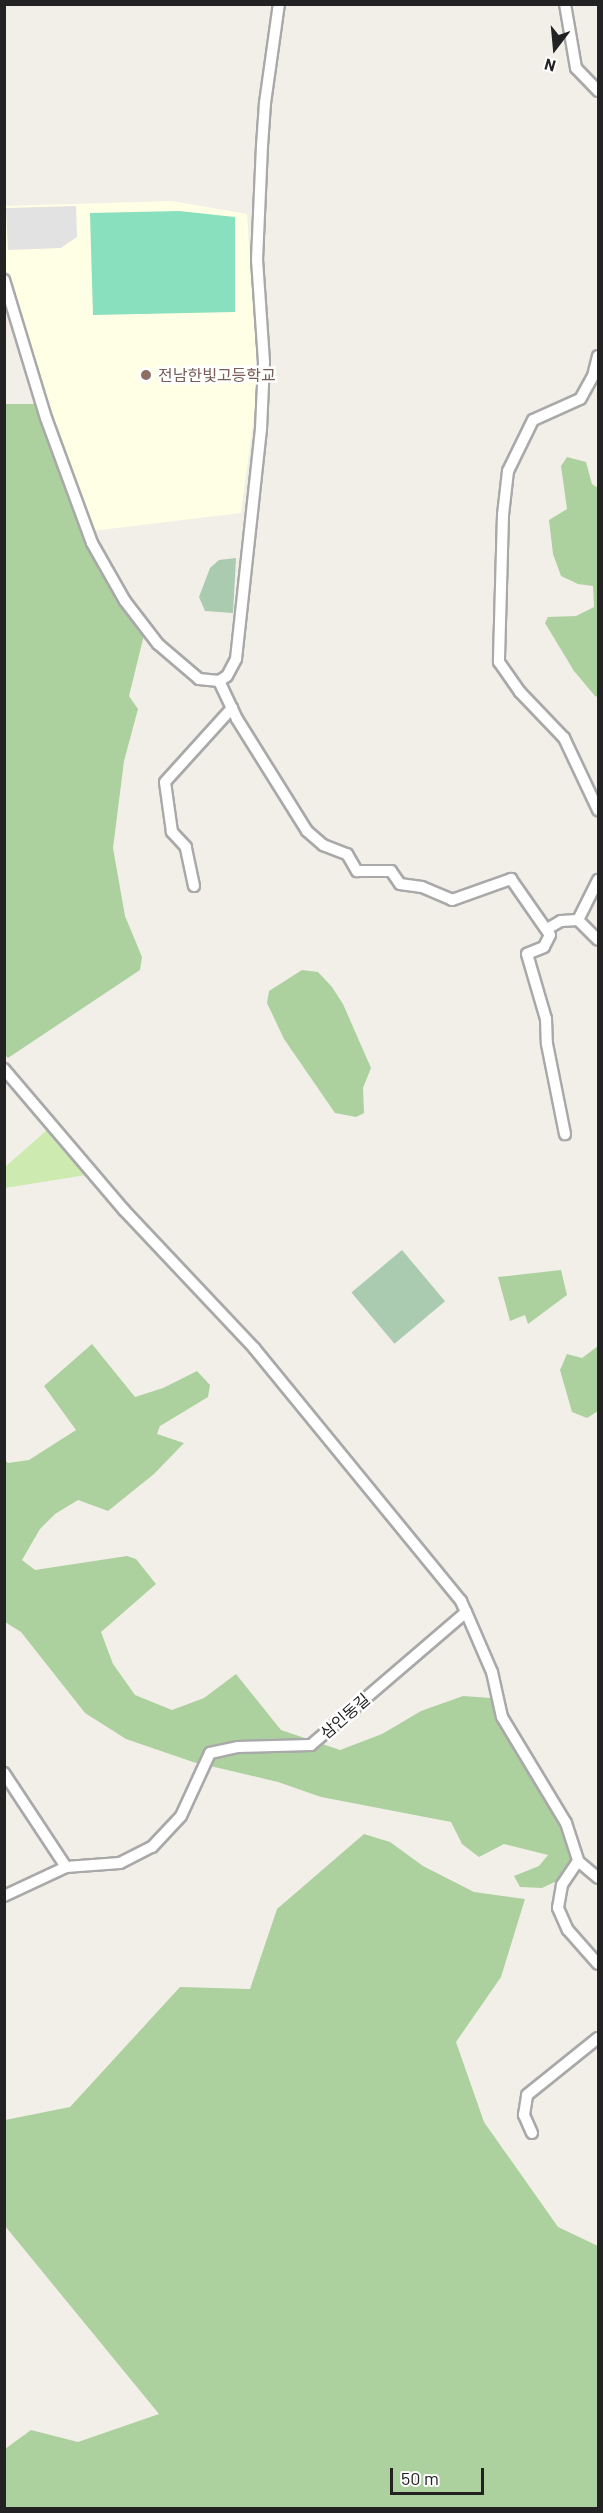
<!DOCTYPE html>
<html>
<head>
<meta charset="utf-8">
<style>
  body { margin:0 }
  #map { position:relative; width:603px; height:2513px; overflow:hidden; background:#f2efe9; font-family:Barlow,"Noto Sans KR",sans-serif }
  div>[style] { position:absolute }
  .education>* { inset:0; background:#ffffe5 }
  .grass>* { inset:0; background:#cdebb0 }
  .forest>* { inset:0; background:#add19e }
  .cemetery>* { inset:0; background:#aacbaf; transform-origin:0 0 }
  .pitch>* { inset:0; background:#88e0be }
  .parking>* { inset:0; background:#e2e2e2 }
  .roads { filter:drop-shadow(2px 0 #a9a9a9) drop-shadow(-2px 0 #a9a9a9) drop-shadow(0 2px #a9a9a9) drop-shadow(0 -2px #a9a9a9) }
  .street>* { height:10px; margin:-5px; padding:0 5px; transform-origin:5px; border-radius:5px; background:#fff }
  .dots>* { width:16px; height:16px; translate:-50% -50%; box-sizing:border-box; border:3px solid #fff; border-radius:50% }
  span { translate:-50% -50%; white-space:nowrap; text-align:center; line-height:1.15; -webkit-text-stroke:5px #fff; paint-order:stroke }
  .education-label { font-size:16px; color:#785e54 }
  .left { translate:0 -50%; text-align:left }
  .street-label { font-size:16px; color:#222 }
  .frame { position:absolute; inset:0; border:6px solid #222; pointer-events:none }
  .north { position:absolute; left:525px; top:18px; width:60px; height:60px; -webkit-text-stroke:4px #fff; paint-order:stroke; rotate:196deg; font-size:16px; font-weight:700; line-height:24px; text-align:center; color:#222 }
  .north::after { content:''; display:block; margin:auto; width:21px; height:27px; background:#222; clip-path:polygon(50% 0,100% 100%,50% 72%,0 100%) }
  .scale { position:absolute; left:390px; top:2468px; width:94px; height:27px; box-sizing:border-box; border:3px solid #222; border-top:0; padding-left:8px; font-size:18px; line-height:21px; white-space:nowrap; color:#222; -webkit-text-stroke:4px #fff; paint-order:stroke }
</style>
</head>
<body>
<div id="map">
  <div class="education">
    <div style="clip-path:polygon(172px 201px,247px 214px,256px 351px,256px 401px,241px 513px,92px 531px,43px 400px,5px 266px,5px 206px)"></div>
  </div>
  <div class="grass">
    <div style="clip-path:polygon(47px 1130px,86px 1175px,5px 1188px,5px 1167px)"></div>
  </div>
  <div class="forest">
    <div style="clip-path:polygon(4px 404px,38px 404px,76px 515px,117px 597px,144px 635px,129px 696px,138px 709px,124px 761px,113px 848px,125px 916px,142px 957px,140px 970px,8px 1058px,4px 1054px)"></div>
    <div style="clip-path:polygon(567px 457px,586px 462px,592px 484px,598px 488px,598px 697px,595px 696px,574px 671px,545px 623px,548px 617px,576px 616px,594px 607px,593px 586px,578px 584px,561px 576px,553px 554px,549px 520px,567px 509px,561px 466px)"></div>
    <div style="clip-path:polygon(302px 970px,318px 972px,332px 987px,343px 1004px,371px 1068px,363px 1088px,364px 1113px,356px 1117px,335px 1113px,284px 1039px,267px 1003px,269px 991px)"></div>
    <div style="clip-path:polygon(561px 1270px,567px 1295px,528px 1324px,525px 1315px,510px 1321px,498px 1277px)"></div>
    <div style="clip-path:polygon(92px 1344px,135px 1397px,163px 1388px,197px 1371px,210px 1385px,208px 1397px,160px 1426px,157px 1434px,184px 1443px,154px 1474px,108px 1511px,78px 1500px,55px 1514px,40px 1529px,22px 1560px,35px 1570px,127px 1556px,136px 1559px,156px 1584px,101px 1632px,113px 1664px,135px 1695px,172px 1710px,204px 1698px,236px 1674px,281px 1730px,340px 1750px,382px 1734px,421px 1711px,463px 1696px,491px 1698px,496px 1716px,561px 1825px,572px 1863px,561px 1879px,542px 1888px,520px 1887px,514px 1876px,539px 1866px,548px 1855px,504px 1844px,479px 1857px,462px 1844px,451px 1822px,321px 1797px,278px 1782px,193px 1762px,126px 1739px,85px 1713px,21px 1632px,5px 1622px,5px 1460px,8px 1463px,29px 1460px,76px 1430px,44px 1386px)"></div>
    <div style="clip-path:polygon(598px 1346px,598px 1411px,587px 1418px,572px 1412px,560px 1370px,567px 1354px,582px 1358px)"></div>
    <div style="clip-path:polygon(364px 1834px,390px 1842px,423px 1866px,474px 1892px,525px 1899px,501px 1977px,456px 2042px,484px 2122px,558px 2227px,598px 2246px,598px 2508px,5px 2508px,5px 2449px,31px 2430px,78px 2442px,159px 2414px,5px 2226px,5px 2120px,70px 2107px,180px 1987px,250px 1989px,277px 1909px)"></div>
  </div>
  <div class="cemetery">
    <div style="clip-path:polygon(236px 558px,233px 613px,205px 611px,199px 597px,210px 568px,219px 560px)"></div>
    <div style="left:402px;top:1250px;width:67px;height:66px;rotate:50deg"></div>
  </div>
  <div class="pitch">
    <div style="clip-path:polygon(179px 211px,235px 217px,235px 312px,93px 315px,90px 213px)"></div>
  </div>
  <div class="parking">
    <div style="clip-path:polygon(76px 206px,77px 237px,61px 248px,8px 250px,6px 208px)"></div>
  </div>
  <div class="roads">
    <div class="street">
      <div style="left:565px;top:4px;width:65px;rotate:80.2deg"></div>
      <div style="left:576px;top:68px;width:32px;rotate:46deg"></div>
      <div style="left:4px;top:280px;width:144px;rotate:73.1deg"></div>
      <div style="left:46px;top:418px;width:133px;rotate:69.8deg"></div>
      <div style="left:92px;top:543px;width:67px;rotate:60.4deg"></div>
      <div style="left:125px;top:601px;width:54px;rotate:52.5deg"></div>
      <div style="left:158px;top:644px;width:54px;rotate:40.5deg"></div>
      <div style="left:199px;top:679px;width:20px;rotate:6deg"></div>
      <div style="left:219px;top:681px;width:9px;rotate:-32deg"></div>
      <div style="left:227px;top:676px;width:19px;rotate:-62deg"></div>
      <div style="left:236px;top:659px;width:231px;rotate:-83.8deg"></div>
      <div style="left:261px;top:429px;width:67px;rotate:-87.4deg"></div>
      <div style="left:264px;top:362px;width:102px;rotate:-93.9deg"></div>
      <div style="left:257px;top:260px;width:114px;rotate:-87.5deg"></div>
      <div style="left:262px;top:146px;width:43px;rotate:-86deg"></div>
      <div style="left:265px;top:103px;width:100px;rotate:-82deg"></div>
      <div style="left:598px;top:356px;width:21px;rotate:104deg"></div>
      <div style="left:593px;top:376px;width:26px;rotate:119deg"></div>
      <div style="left:580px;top:399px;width:51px;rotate:155.9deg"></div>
      <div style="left:533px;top:420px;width:57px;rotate:116.1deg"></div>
      <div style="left:508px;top:471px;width:44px;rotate:96.5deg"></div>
      <div style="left:503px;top:515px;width:147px;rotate:91.6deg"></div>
      <div style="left:499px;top:662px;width:37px;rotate:55deg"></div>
      <div style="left:520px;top:692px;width:64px;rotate:46.3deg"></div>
      <div style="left:564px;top:738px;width:80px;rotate:64.7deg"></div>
      <div style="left:219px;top:681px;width:42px;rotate:64.7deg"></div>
      <div style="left:237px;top:719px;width:132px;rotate:58deg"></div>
      <div style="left:307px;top:831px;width:21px;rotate:41deg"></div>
      <div style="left:323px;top:845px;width:26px;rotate:21deg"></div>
      <div style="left:347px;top:854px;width:20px;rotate:60deg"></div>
      <div style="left:357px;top:871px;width:34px"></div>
      <div style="left:391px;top:871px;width:16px;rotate:55deg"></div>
      <div style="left:400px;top:884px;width:22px;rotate:8deg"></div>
      <div style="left:422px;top:887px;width:33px;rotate:23deg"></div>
      <div style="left:452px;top:900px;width:63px;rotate:-19.6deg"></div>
      <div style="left:511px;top:879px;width:68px;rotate:55.1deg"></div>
      <div style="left:550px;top:935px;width:13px;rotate:117deg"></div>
      <div style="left:544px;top:947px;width:18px;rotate:158deg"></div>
      <div style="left:527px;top:954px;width:68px;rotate:73.7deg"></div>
      <div style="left:546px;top:1019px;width:25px;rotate:88deg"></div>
      <div style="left:547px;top:1044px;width:92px;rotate:78.7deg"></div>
      <div style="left:194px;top:886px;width:40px;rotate:-102deg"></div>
      <div style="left:186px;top:847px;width:21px;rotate:-133deg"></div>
      <div style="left:172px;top:832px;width:50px;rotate:-98deg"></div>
      <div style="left:165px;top:782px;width:100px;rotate:-47.8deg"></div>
      <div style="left:578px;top:920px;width:45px;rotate:-63.4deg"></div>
      <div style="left:547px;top:929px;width:16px;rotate:-30deg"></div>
      <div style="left:561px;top:921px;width:17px;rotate:-3deg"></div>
      <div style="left:578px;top:920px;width:28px;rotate:45deg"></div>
      <div style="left:4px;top:1069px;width:185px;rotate:49.6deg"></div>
      <div style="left:124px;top:1210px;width:190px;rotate:46.7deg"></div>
      <div style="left:254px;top:1348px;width:327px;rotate:50.7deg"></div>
      <div style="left:461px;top:1601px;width:12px;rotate:66deg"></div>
      <div style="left:4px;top:1773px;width:113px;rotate:56.6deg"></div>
      <div style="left:66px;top:1867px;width:54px;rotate:-4.2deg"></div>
      <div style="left:120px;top:1863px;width:36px;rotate:-27deg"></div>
      <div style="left:152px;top:1847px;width:42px;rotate:-46.9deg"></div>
      <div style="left:181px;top:1816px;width:69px;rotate:-65.3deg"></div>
      <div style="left:210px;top:1753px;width:29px;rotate:-12deg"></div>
      <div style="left:238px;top:1747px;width:73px;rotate:-1.6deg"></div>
      <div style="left:311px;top:1745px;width:204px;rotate:-40.6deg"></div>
      <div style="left:466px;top:1612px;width:65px;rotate:66.6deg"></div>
      <div style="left:492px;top:1672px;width:46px;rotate:77.5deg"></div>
      <div style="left:502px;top:1717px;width:124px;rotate:58.9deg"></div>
      <div style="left:566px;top:1823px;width:40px;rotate:72deg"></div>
      <div style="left:578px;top:1861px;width:26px;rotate:40deg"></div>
      <div style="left:578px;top:1861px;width:29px;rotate:124deg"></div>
      <div style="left:562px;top:1885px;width:23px;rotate:100deg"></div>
      <div style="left:558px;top:1908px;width:24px;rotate:66deg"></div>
      <div style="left:568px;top:1930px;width:45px;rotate:48.6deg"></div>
      <div style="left:4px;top:1896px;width:68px;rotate:-25.1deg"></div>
      <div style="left:532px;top:2133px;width:20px;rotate:-114deg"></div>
      <div style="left:524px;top:2115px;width:20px;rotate:-81deg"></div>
      <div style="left:527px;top:2095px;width:91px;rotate:-38.8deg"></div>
    </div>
  </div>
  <div class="dots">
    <div style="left:146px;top:375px;background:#8d6e63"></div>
  </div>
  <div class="education-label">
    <span class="left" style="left:158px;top:375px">전남한빛고등학교</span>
  </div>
  <div class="street-label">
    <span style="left:345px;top:1716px;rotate:-41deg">삼인동길</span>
  </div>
  <div class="frame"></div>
  <div class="north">N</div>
  <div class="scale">50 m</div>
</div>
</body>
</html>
